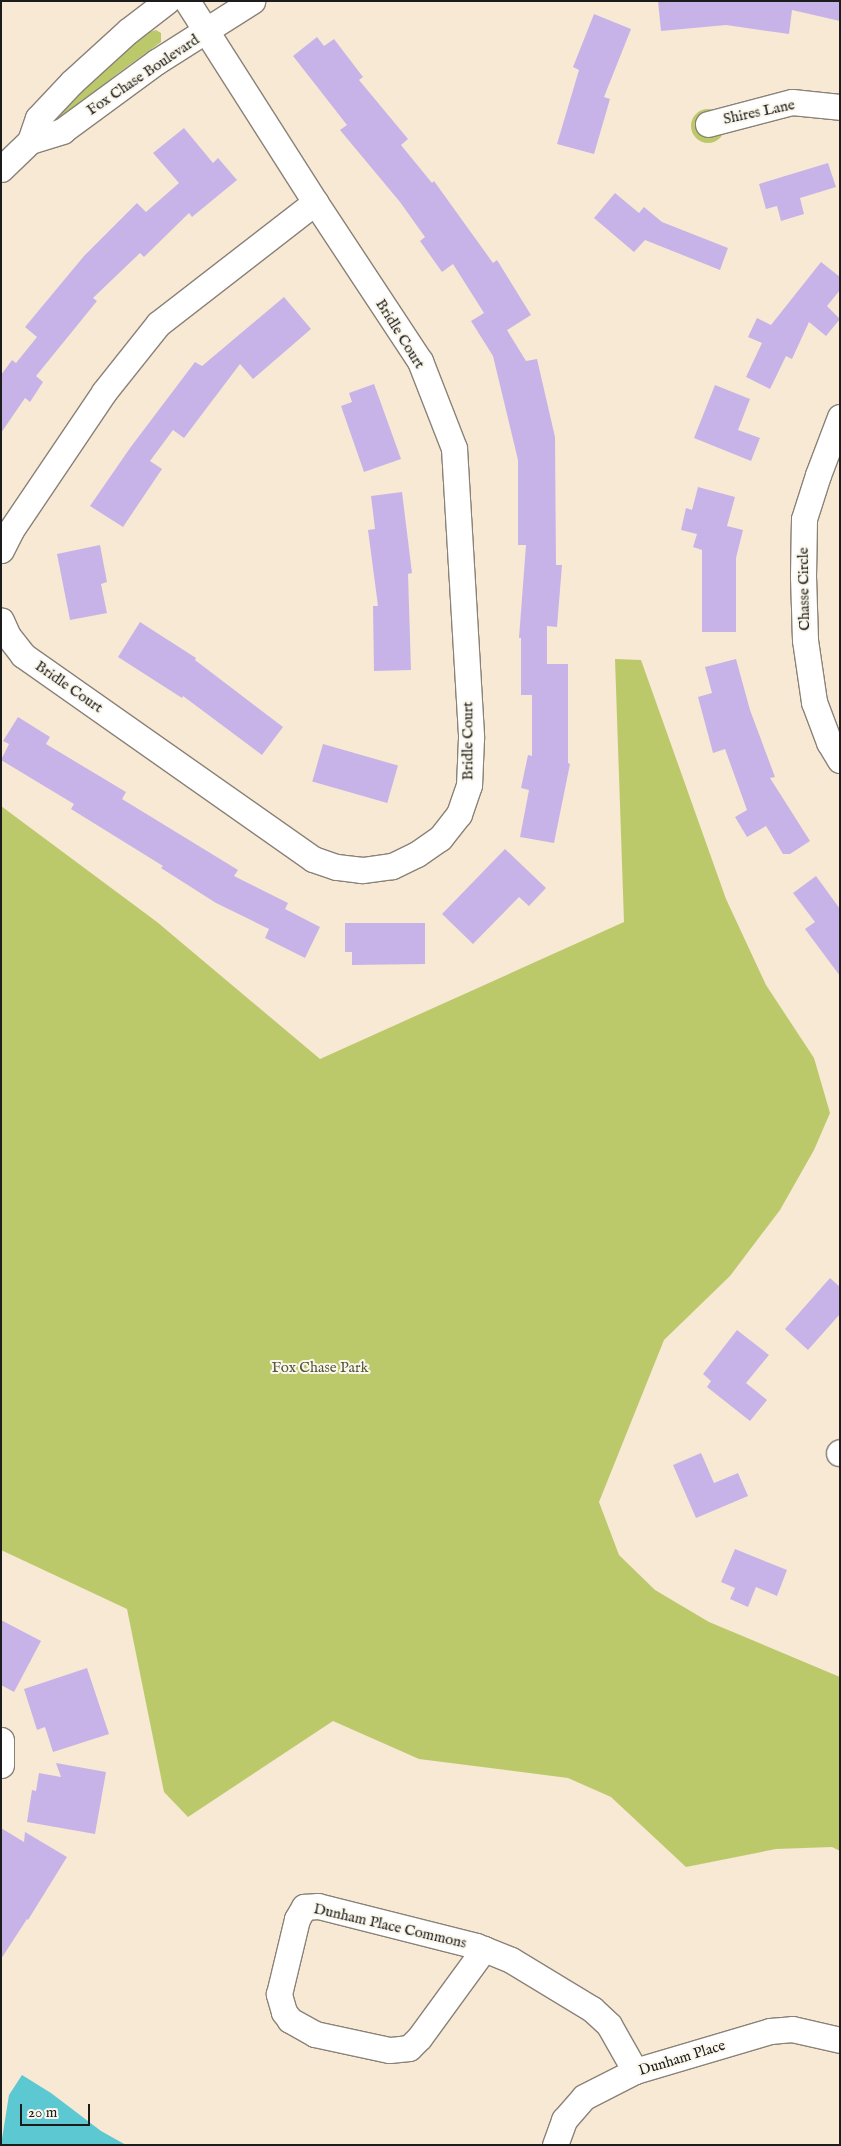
<!DOCTYPE html>
<html>
<head>
<meta charset="utf-8">
<style>
  body { margin:0 }
  #map { position:relative; width:841px; height:2146px; overflow:hidden; background:#f7e9d4; font-family:"IM FELL English",serif }
  div>[style] { position:absolute }
  .green>* { inset:0; background:#bcc96b }
  .round { border-radius:50% }
  .water>* { inset:0; background:#5cc8d2 }
  .building>* { inset:0; background:#c8b3e8; transform-origin:0 0 }
  .roads { filter:drop-shadow(1px 0 #8a8278) drop-shadow(-1px 0 #8a8278) drop-shadow(0 1px #8a8278) drop-shadow(0 -1px #8a8278) }
  .minor>* { height:25px; margin:-12.5px; padding:0 12.5px; transform-origin:12.5px; border-radius:12.5px; background:#fff }
  span { translate:-50% -50%; white-space:nowrap; text-align:center; line-height:1.15; -webkit-text-stroke:4px #fbf7ec; paint-order:stroke }
  .street-label { font-size:15px; color:#1c1c1c }
  .park-label { font-size:15px; color:#545938 }
  .frame { position:absolute; inset:0; border:2px solid #1c1c1c; pointer-events:none }
  .scale { position:absolute; left:20px; top:2104px; width:70px; height:22px; box-sizing:border-box; border:2px solid #1c1c1c; border-top:0; padding-left:6px; font-size:15px; line-height:18px; white-space:nowrap; color:#1c1c1c; -webkit-text-stroke:4px #fbf7ec; paint-order:stroke }
</style>
</head>
<body>
<div id="map">
  <div class="green">
    <div style="clip-path:polygon(156px 30px,161px 33px,161px 42px,117px 74px,54px 128px,48px 125px,56px 115px,146px 33px)"></div>
    <div class="round" style="left:691px;top:109px;width:34px;height:34px"></div>
    <div style="clip-path:polygon(615px 659px,641px 660px,726px 899px,766px 985px,814px 1058px,830px 1113px,814px 1150px,780px 1210px,730px 1276px,664px 1340px,599px 1502px,619px 1555px,655px 1590px,709px 1622px,840px 1677px,840px 1851px,832px 1847px,776px 1849px,686px 1867px,611px 1797px,568px 1778px,419px 1759px,333px 1721px,188px 1817px,164px 1792px,127px 1609px,1px 1550px,1px 806px,157px 922px,320px 1059px,624px 922px)"></div>
  </div>
  <div class="water">
    <div style="clip-path:polygon(22px 2075px,51px 2093px,101px 2131px,126px 2145px,1px 2145px,9px 2095px)"></div>
  </div>
  <div class="building">
    <div style="clip-path:polygon(658px 1px,840px 1px,840px 21px,792px 10px,789px 34px,726px 25px,661px 31px)"></div>
    <div style="clip-path:polygon(594px 14px,631px 29px,604px 97px,610px 99px,594px 154px,557px 144px,579px 70px,573px 67px)"></div>
    <div style="clip-path:polygon(317px 37px,324px 46px,334px 39px,363px 77px,359px 80px,408px 139px,401px 145px,432px 183px,434px 181px,493px 263px,497px 260px,531px 315px,507px 330px,526px 361px,537px 359px,555px 437px,556px 565px,562px 565px,557px 627px,547px 626px,547px 664px,568px 664px,568px 763px,570px 764px,554px 843px,520px 837px,529px 790px,521px 788px,528px 755px,532px 756px,532px 695px,521px 695px,521px 638px,519px 638px,526px 545px,518px 545px,518px 460px,493px 356px,471px 321px,484px 313px,453px 264px,442px 272px,420px 241px,425px 237px,400px 202px,340px 130px,347px 125px,293px 56px)"></div>
    <div style="clip-path:polygon(184px 128px,213px 163px,218px 158px,237px 180px,192px 217px,189px 213px,144px 257px,140px 253px,93px 298px,97px 301px,36px 376px,43px 382px,30px 402px,25px 398px,1px 433px,1px 375px,12px 360px,16px 363px,37px 337px,25px 327px,84px 256px,137px 203px,146px 212px,179px 183px,153px 153px)"></div>
    <div style="clip-path:polygon(828px 163px,836px 187px,800px 198px,804px 214px,781px 221px,777px 206px,766px 209px,759px 184px)"></div>
    <div style="clip-path:polygon(615px 193px,639px 213px,644px 207px,662px 222px,728px 248px,720px 270px,645px 240px,634px 252px,594px 218px)"></div>
    <div style="clip-path:polygon(821px 262px,840px 277px,840px 290px,827px 306px,840px 319px,826px 336px,809px 322px,792px 359px,786px 356px,770px 389px,746px 377px,762px 343px,748px 337px,757px 318px,771px 325px)"></div>
    <div style="clip-path:polygon(284px 297px,311px 329px,253px 379px,240px 364px,184px 438px,173px 430px,150px 461px,162px 469px,123px 527px,90px 506px,130px 448px,195px 362px,202px 366px)"></div>
    <div style="clip-path:polygon(374px 384px,401px 459px,364px 472px,341px 406px,352px 402px,349px 393px)"></div>
    <div style="clip-path:polygon(715px 385px,750px 399px,738px 430px,760px 438px,751px 461px,694px 438px)"></div>
    <div style="clip-path:polygon(698px 487px,735px 497px,727px 526px,743px 530px,736px 558px,736px 632px,702px 632px,702px 550px,693px 547px,697px 534px,681px 530px,686px 508px,692px 510px)"></div>
    <div style="clip-path:polygon(402px 492px,412px 573px,408px 574px,411px 670px,374px 671px,373px 606px,378px 606px,368px 530px,375px 529px,371px 496px)"></div>
    <div style="clip-path:polygon(100px 545px,107px 582px,101px 584px,107px 613px,70px 620px,57px 554px)"></div>
    <div style="clip-path:polygon(140px 622px,196px 658px,195px 660px,283px 727px,262px 755px,183px 696px,182px 698px,118px 657px)"></div>
    <div style="clip-path:polygon(736px 659px,750px 710px,775px 777px,770px 778px,810px 841px,790px 854px,783px 854px,766px 826px,747px 837px,735px 817px,747px 810px,725px 749px,713px 753px,698px 697px,712px 693px,705px 667px)"></div>
    <div style="clip-path:polygon(18px 717px,50px 737px,46px 744px,126px 792px,122px 799px,238px 870px,234px 876px,288px 903px,285px 909px,320px 927px,305px 958px,265px 938px,269px 929px,216px 903px,161px 868px,163px 866px,71px 809px,74px 804px,1px 760px,9px 744px,3px 741px)"></div>
    <div style="left:323px;top:744px;width:78px;height:39px;rotate:16deg"></div>
    <div style="clip-path:polygon(505px 849px,546px 888px,529px 906px,519px 897px,473px 944px,442px 914px)"></div>
    <div style="clip-path:polygon(816px 876px,840px 909px,840px 976px,805px 929px,815px 922px,793px 893px)"></div>
    <div style="clip-path:polygon(345px 923px,425px 923px,425px 964px,352px 965px,352px 952px,345px 952px)"></div>
    <div style="clip-path:polygon(830px 1278px,840px 1287px,840px 1314px,808px 1350px,785px 1329px)"></div>
    <div style="clip-path:polygon(737px 1330px,769px 1355px,746px 1383px,767px 1400px,750px 1421px,707px 1387px,711px 1381px,703px 1374px)"></div>
    <div style="clip-path:polygon(701px 1453px,714px 1483px,738px 1473px,748px 1496px,696px 1518px,673px 1465px)"></div>
    <div style="clip-path:polygon(735px 1549px,787px 1570px,777px 1596px,756px 1587px,748px 1607px,730px 1599px,735px 1588px,721px 1582px)"></div>
    <div style="clip-path:polygon(1px 1620px,41px 1641px,14px 1692px,1px 1685px)"></div>
    <div style="clip-path:polygon(87px 1668px,109px 1734px,53px 1752px,45px 1727px,37px 1730px,24px 1689px)"></div>
    <div style="clip-path:polygon(56px 1763px,106px 1772px,95px 1834px,27px 1822px,32px 1790px,36px 1791px,39px 1773px,61px 1777px)"></div>
    <div style="clip-path:polygon(1px 1828px,24px 1842px,25px 1832px,67px 1857px,28px 1920px,27px 1919px,1px 1959px)"></div>
  </div>
  <div class="roads">
    <div class="minor">
      <div style="left:187px;top:1px;width:238px;rotate:57.5deg"></div>
      <div style="left:708px;top:124px;width:87px;rotate:-14.7deg"></div>
      <div style="left:792px;top:102px;width:48px;rotate:5.9deg"></div>
      <div style="left:30px;top:141px;width:24px;rotate:-71deg"></div>
      <div style="left:38px;top:118px;width:50px;rotate:-46.6deg"></div>
      <div style="left:72px;top:82px;width:76px;rotate:-42.3deg"></div>
      <div style="left:128px;top:31px;width:49px;rotate:-37.6deg"></div>
      <div style="left:1px;top:169px;width:40px;rotate:-44deg"></div>
      <div style="left:30px;top:141px;width:34px;rotate:-17deg"></div>
      <div style="left:62px;top:131px;width:117px;rotate:-36.3deg"></div>
      <div style="left:156px;top:62px;width:114px;rotate:-32.4deg"></div>
      <div style="left:840px;top:417px;width:62px;rotate:110.8deg"></div>
      <div style="left:818px;top:475px;width:46px;rotate:107.7deg"></div>
      <div style="left:804px;top:519px;width:57px;rotate:91deg"></div>
      <div style="left:803px;top:576px;width:64px;rotate:88.2deg"></div>
      <div style="left:805px;top:640px;width:63px;rotate:81.7deg"></div>
      <div style="left:814px;top:702px;width:43px;rotate:69.4deg"></div>
      <div style="left:829px;top:742px;width:21px;rotate:59deg"></div>
      <div style="left:1px;top:550px;width:22px;rotate:-63deg"></div>
      <div style="left:11px;top:530px;width:166px;rotate:-56deg"></div>
      <div style="left:104px;top:392px;width:87px;rotate:-51.5deg"></div>
      <div style="left:158px;top:324px;width:199px;rotate:-37.8deg"></div>
      <div style="left:315px;top:202px;width:191px;rotate:56.6deg"></div>
      <div style="left:420px;top:361px;width:93px;rotate:68.7deg"></div>
      <div style="left:454px;top:448px;width:290px;rotate:86.6deg"></div>
      <div style="left:471px;top:738px;width:47px;rotate:92.4deg"></div>
      <div style="left:469px;top:785px;width:31px;rotate:109deg"></div>
      <div style="left:459px;top:814px;width:31px;rotate:128deg"></div>
      <div style="left:440px;top:838px;width:28px;rotate:145deg"></div>
      <div style="left:417px;top:854px;width:28px;rotate:154deg"></div>
      <div style="left:392px;top:866px;width:30px;rotate:172deg"></div>
      <div style="left:362px;top:870px;width:26px;rotate:-173deg"></div>
      <div style="left:336px;top:867px;width:24px;rotate:-161deg"></div>
      <div style="left:313px;top:859px;width:355px;rotate:-144.9deg"></div>
      <div style="left:23px;top:655px;width:24px;rotate:-128deg"></div>
      <div style="left:8px;top:636px;width:17px;rotate:-114deg"></div>
      <div style="left:839px;top:1453px;width:1px;rotate:-45deg"></div>
      <div style="left:1px;top:1740px;width:25px;rotate:90deg"></div>
      <div style="left:484px;top:1949px;width:110px;rotate:126.1deg"></div>
      <div style="left:419px;top:2038px;width:14px;rotate:135deg"></div>
      <div style="left:409px;top:2048px;width:20px;rotate:174deg"></div>
      <div style="left:389px;top:2050px;width:76px;rotate:-167.8deg"></div>
      <div style="left:315px;top:2034px;width:29px;rotate:-151deg"></div>
      <div style="left:290px;top:2020px;width:10px;rotate:-127deg"></div>
      <div style="left:284px;top:2012px;width:19px;rotate:-106deg"></div>
      <div style="left:279px;top:1994px;width:77px;rotate:-76.5deg"></div>
      <div style="left:297px;top:1919px;width:14px;rotate:-60deg"></div>
      <div style="left:304px;top:1907px;width:14px;rotate:-4deg"></div>
      <div style="left:318px;top:1906px;width:163px;rotate:14.2deg"></div>
      <div style="left:476px;top:1946px;width:9px;rotate:21deg"></div>
      <div style="left:484px;top:1949px;width:29px;rotate:22deg"></div>
      <div style="left:511px;top:1960px;width:95px;rotate:31.2deg"></div>
      <div style="left:592px;top:2009px;width:23px;rotate:43deg"></div>
      <div style="left:609px;top:2025px;width:53px;rotate:60.5deg"></div>
      <div style="left:555px;top:2145px;width:27px;rotate:-70deg"></div>
      <div style="left:564px;top:2120px;width:30px;rotate:-49deg"></div>
      <div style="left:584px;top:2097px;width:57px;rotate:-27deg"></div>
      <div style="left:635px;top:2071px;width:141px;rotate:-16.5deg"></div>
      <div style="left:770px;top:2031px;width:22px;rotate:-5deg"></div>
      <div style="left:792px;top:2029px;width:49px;rotate:12.9deg"></div>
    </div>
  </div>
  <div class="street-label">
    <span style="left:143px;top:75px;rotate:-34deg">Fox Chase Boulevard</span>
    <span style="left:759px;top:112px;rotate:-12deg">Shires Lane</span>
    <span style="left:400px;top:334px;rotate:58deg">Bridle Court</span>
    <span style="left:804px;top:589px;rotate:-91deg">Chasse Circle</span>
    <span style="left:69px;top:687px;rotate:35deg">Bridle Court</span>
    <span style="left:468px;top:741px;rotate:-90deg">Bridle Court</span>
    <span style="left:390px;top:1926px;rotate:13deg">Dunham Place Commons</span>
    <span style="left:682px;top:2058px;rotate:-17deg">Dunham Place</span>
  </div>
  <div class="park-label">
    <span style="left:320px;top:1368px">Fox Chase Park</span>
  </div>
  <div class="frame"></div>
  <div class="scale">20 m</div>
</div>
</body>
</html>
